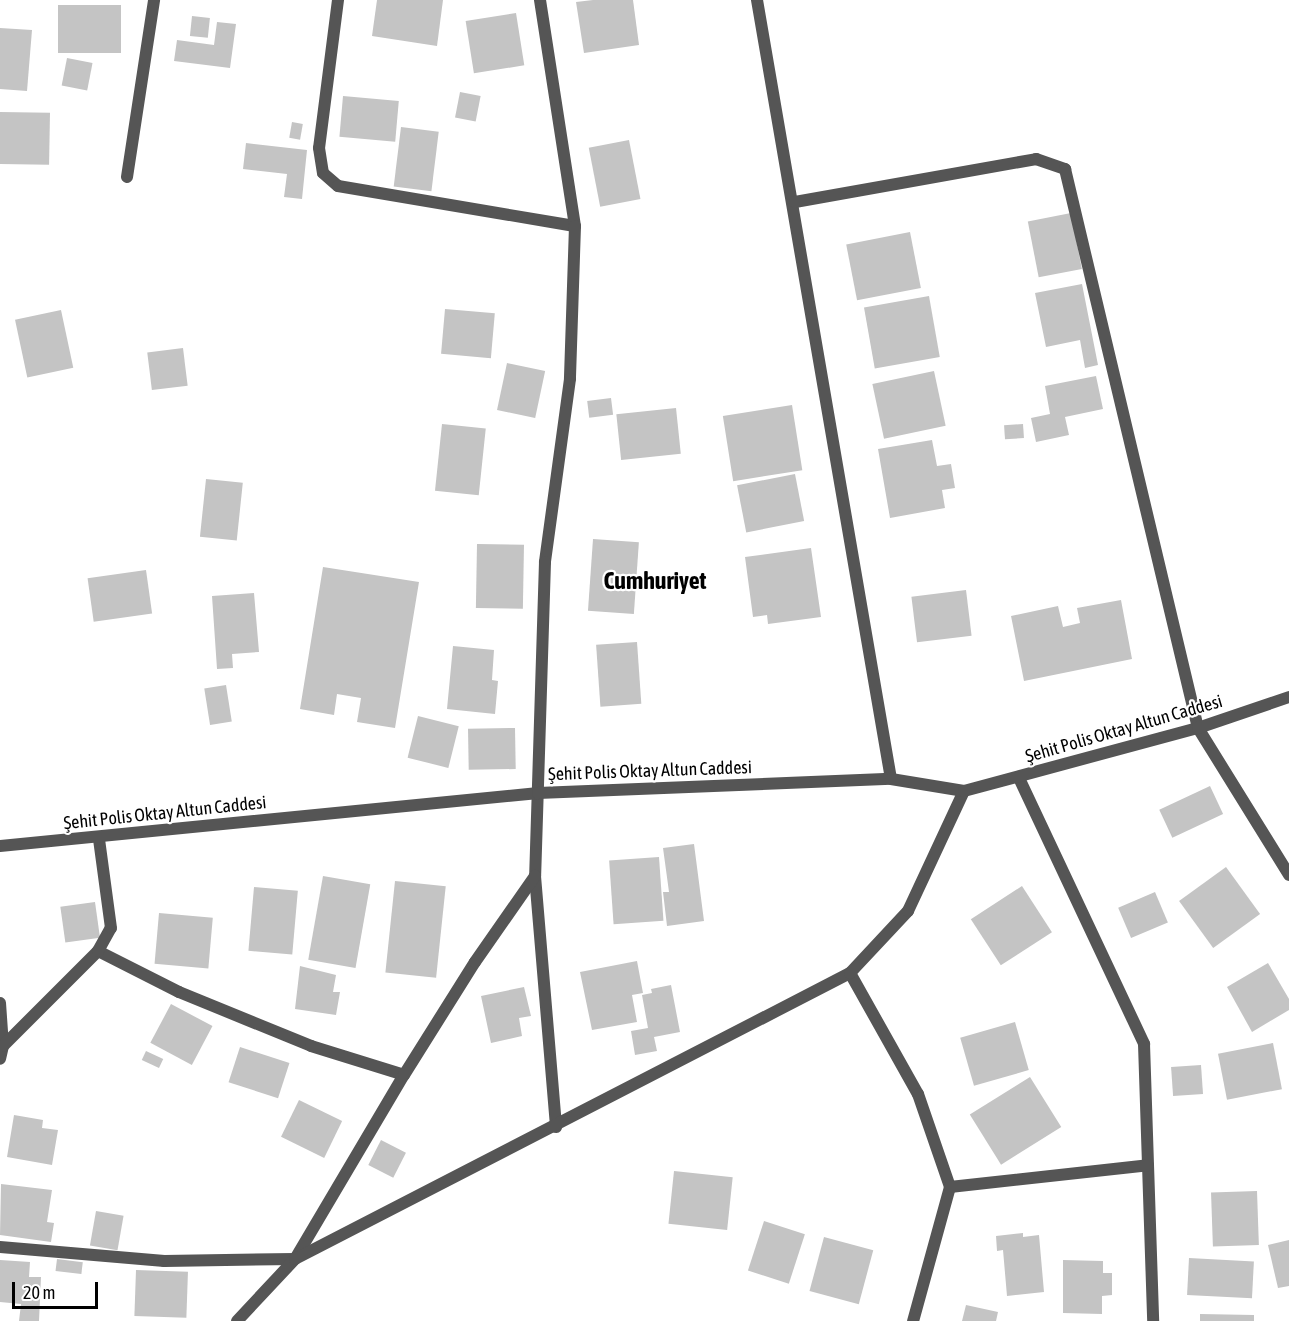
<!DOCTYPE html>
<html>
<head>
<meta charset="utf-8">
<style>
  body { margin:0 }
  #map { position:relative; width:1289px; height:1321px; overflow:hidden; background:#fff; font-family:"Asap Condensed",sans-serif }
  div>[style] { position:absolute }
  .building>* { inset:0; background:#c4c4c4; transform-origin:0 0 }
  .minor>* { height:12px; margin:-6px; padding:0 6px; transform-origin:6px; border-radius:6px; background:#555 }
  .tertiary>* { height:12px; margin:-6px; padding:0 6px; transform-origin:6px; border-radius:6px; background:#555 }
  span { translate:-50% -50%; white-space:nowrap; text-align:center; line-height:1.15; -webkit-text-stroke:4.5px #fff; paint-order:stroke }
  .street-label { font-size:18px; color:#000 }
  .district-label { font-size:24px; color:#000; font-weight:700 }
  .scale { position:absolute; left:12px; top:1282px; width:86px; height:27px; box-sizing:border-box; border:3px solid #000; border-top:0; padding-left:8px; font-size:18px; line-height:21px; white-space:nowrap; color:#000; -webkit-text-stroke:4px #fff; paint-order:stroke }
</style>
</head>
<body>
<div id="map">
  <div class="building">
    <div style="clip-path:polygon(377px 0,443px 0,437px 46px,372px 36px)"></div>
    <div style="clip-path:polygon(593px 0,633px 0,639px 45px,584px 53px,576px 2px)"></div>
    <div style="left:58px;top:5px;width:63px;height:48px"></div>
    <div style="left:516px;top:13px;width:53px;height:51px;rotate:81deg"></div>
    <div style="left:192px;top:16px;width:18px;height:20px;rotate:6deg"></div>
    <div style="clip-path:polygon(217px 22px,236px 24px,230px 68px,174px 61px,177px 40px,214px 45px)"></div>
    <div style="clip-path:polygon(0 28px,32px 30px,27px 91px,0 89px)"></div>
    <div style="left:67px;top:58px;width:26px;height:28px;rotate:11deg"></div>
    <div style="left:460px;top:92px;width:21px;height:26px;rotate:11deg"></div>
    <div style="left:343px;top:96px;width:56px;height:41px;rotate:5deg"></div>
    <div style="left:0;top:112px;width:50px;height:52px;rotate:1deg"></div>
    <div style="left:292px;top:122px;width:11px;height:16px;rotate:10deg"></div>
    <div style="left:401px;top:127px;width:38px;height:60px;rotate:7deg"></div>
    <div style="left:629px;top:140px;width:60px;height:41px;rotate:79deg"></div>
    <div style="clip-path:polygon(246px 143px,307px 150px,302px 199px,284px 197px,287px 174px,243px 169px)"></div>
    <div style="left:1071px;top:213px;width:57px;height:44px;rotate:79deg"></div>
    <div style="left:910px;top:232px;width:57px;height:65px;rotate:79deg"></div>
    <div style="clip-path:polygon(1082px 284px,1098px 365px,1085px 368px,1080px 340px,1046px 347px,1035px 293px)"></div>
    <div style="left:929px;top:296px;width:62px;height:66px;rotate:80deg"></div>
    <div style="left:445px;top:309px;width:50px;height:45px;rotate:5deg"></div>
    <div style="left:61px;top:310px;width:59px;height:47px;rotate:78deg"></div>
    <div style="left:183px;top:348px;width:38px;height:36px;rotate:83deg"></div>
    <div style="left:507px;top:363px;width:39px;height:48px;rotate:12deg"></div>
    <div style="left:934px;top:371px;width:56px;height:63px;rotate:78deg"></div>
    <div style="clip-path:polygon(1096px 376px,1103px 409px,1065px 417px,1069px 435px,1036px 442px,1031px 418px,1050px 414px,1045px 386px)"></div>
    <div style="left:611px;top:398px;width:17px;height:24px;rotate:83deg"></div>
    <div style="left:792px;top:405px;width:66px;height:70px;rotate:81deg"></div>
    <div style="left:676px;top:408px;width:46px;height:60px;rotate:84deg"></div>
    <div style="left:442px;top:424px;width:44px;height:67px;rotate:6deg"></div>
    <div style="left:1023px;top:424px;width:14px;height:19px;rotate:86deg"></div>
    <div style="clip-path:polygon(932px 440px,937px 466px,951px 464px,955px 488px,942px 490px,945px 508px,890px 518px,878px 449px)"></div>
    <div style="left:795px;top:474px;width:48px;height:59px;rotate:79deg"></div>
    <div style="left:206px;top:479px;width:37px;height:58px;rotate:6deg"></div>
    <div style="left:593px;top:539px;width:46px;height:72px;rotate:4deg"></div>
    <div style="left:477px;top:544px;width:47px;height:64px;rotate:1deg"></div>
    <div style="clip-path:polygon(811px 548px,821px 617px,768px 624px,767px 615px,753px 617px,745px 557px)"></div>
    <div style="clip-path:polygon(323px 567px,419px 582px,395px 728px,357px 722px,361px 698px,337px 694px,334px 715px,300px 709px)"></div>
    <div style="left:146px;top:570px;width:44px;height:59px;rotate:82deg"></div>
    <div style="left:966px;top:590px;width:46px;height:55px;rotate:83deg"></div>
    <div style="clip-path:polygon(254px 593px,259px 652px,232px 654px,233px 668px,217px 669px,212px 596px)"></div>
    <div style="clip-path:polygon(1121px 600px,1132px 659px,1024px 681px,1011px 616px,1058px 606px,1063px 627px,1080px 623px,1077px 608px)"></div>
    <div style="left:637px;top:642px;width:62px;height:41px;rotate:86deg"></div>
    <div style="clip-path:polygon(453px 646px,494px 650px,492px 680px,498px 681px,495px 714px,447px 709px)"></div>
    <div style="left:226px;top:685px;width:37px;height:22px;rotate:81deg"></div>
    <div style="left:418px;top:716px;width:42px;height:43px;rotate:14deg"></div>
    <div style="left:515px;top:728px;width:41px;height:47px;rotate:89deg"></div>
    <div style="left:1210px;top:786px;width:31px;height:56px;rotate:65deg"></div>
    <div style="clip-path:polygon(694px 844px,704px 921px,667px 926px,663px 892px,669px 892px,663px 848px)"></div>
    <div style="left:659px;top:857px;width:64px;height:50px;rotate:86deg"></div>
    <div style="left:1226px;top:867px;width:58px;height:58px;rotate:54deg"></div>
    <div style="left:323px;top:876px;width:48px;height:85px;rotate:10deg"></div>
    <div style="left:395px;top:881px;width:51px;height:92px;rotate:6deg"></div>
    <div style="left:1022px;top:886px;width:55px;height:61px;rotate:57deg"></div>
    <div style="left:254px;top:887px;width:44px;height:64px;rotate:5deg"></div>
    <div style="left:1155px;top:892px;width:33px;height:40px;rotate:67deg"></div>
    <div style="left:95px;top:902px;width:36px;height:35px;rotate:82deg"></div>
    <div style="left:159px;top:913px;width:54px;height:51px;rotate:5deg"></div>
    <div style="clip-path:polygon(637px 961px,643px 993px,632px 995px,637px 1022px,592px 1030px,580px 972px)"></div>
    <div style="clip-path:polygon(1268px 963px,1289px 999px,1289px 1010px,1252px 1032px,1227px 987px)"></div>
    <div style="clip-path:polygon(300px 966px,336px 975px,333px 992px,340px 992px,336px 1015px,295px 1009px)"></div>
    <div style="clip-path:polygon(671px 985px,680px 1032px,654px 1037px,657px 1051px,635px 1055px,631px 1031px,648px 1028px,642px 995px,652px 993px,651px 989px)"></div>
    <div style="clip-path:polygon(524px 987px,531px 1016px,519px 1018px,522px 1036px,491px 1043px,481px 996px)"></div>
    <div style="left:171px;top:1004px;width:47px;height:44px;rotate:28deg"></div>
    <div style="left:1015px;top:1022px;width:50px;height:57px;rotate:74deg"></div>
    <div style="left:1273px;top:1043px;width:47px;height:56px;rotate:79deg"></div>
    <div style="left:240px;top:1047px;width:52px;height:37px;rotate:18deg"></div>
    <div style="left:146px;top:1051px;width:19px;height:10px;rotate:25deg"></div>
    <div style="left:1201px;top:1065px;width:29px;height:30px;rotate:86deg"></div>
    <div style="left:1030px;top:1077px;width:59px;height:71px;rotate:58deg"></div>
    <div style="left:299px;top:1100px;width:48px;height:41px;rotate:26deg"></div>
    <div style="clip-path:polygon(14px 1115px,43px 1120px,42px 1128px,58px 1130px,52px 1165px,7px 1157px)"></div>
    <div style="left:381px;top:1140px;width:28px;height:28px;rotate:27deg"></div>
    <div style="left:674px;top:1171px;width:59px;height:53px;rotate:6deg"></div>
    <div style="clip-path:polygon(1px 1184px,52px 1190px,47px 1222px,54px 1223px,51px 1242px,0 1235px)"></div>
    <div style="left:1257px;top:1191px;width:54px;height:46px;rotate:88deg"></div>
    <div style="left:96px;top:1211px;width:28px;height:35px;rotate:10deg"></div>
    <div style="left:764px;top:1221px;width:43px;height:52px;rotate:18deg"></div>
    <div style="clip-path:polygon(1023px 1233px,1023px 1237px,1039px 1235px,1044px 1292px,1007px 1296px,1003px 1250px,997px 1251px,996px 1236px)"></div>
    <div style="left:824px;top:1237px;width:51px;height:56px;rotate:15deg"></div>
    <div style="clip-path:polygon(1289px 1240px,1289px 1286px,1278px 1288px,1268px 1245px)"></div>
    <div style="left:1189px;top:1258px;width:65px;height:37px;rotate:3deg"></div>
    <div style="left:57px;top:1259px;width:26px;height:12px;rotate:7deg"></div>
    <div style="clip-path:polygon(0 1260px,30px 1262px,29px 1277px,41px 1277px,39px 1321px,19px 1321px,21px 1304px,0 1302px)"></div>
    <div style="clip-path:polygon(1063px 1260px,1103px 1261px,1103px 1273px,1112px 1273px,1112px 1295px,1102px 1296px,1102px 1314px,1063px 1313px)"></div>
    <div style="left:136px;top:1270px;width:52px;height:46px;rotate:2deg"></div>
    <div style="clip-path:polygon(966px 1305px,998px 1312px,996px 1321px,962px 1321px)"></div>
    <div style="clip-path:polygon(1200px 1314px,1254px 1315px,1254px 1321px,1200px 1321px)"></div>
  </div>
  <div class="minor">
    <div style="left:338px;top:0;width:149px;rotate:97.3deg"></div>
    <div style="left:319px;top:148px;width:25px;rotate:81deg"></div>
    <div style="left:323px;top:173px;width:20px;rotate:41deg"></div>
    <div style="left:338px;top:186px;width:240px;rotate:9.6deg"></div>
    <div style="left:540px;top:0;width:229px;rotate:81.2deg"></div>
    <div style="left:575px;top:226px;width:153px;rotate:91.9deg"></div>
    <div style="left:570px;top:379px;width:185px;rotate:97.8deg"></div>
    <div style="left:545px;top:562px;width:314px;rotate:91.8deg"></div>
    <div style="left:535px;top:876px;width:252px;rotate:85.2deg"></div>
    <div style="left:757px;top:0;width:790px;rotate:80.24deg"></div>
    <div style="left:127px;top:177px;width:179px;rotate:-81.3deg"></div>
    <div style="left:795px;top:202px;width:245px;rotate:-10.1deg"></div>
    <div style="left:1036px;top:159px;width:31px;rotate:19deg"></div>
    <div style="left:1065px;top:169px;width:575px;rotate:76.62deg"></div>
    <div style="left:1198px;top:728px;width:173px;rotate:58.2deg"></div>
    <div style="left:1019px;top:778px;width:294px;rotate:64.8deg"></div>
    <div style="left:1144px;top:1044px;width:277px;rotate:88.1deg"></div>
    <div style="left:98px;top:951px;width:91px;rotate:26.8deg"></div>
    <div style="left:179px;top:992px;width:143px;rotate:22.2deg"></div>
    <div style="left:311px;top:1046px;width:97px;rotate:17.3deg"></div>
    <div style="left:850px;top:973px;width:139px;rotate:60.7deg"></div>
    <div style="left:918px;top:1094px;width:98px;rotate:71deg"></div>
    <div style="left:950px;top:1187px;width:139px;rotate:105.4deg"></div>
    <div style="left:0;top:1003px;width:43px;rotate:86deg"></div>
    <div style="left:3px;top:1046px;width:13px;rotate:103deg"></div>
    <div style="left:3px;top:1046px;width:134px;rotate:-45deg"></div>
    <div style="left:98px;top:951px;width:26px;rotate:-61deg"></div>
    <div style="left:111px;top:928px;width:90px;rotate:-97.7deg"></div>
    <div style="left:950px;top:1187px;width:199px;rotate:-6.3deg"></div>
    <div style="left:0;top:1247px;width:165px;rotate:4.9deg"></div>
    <div style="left:164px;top:1261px;width:131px;rotate:-0.9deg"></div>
    <div style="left:295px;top:1259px;width:214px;rotate:-59.4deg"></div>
    <div style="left:404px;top:1075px;width:133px;rotate:-57.9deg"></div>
    <div style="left:475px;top:962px;width:105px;rotate:-55.1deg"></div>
    <div style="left:237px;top:1321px;width:85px;rotate:-46.9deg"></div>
    <div style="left:295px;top:1259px;width:624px;rotate:-27.26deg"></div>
    <div style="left:850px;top:973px;width:85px;rotate:-46.9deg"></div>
    <div style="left:908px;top:911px;width:132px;rotate:-65deg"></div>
  </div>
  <div class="tertiary">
    <div style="left:0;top:846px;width:541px;rotate:-5.63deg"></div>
    <div style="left:538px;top:793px;width:353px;rotate:-2.3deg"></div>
    <div style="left:891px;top:779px;width:74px;rotate:9.3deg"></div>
    <div style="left:964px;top:791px;width:242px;rotate:-15.1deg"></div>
    <div style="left:1198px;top:728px;width:96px;rotate:-18.8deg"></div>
  </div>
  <div class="street-label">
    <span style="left:1124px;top:729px;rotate:-16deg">Şehit Polis Oktay Altun Caddesi</span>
    <span style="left:650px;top:771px;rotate:-2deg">Şehit Polis Oktay Altun Caddesi</span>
    <span style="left:165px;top:813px;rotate:-6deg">Şehit Polis Oktay Altun Caddesi</span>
  </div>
  <div class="district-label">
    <span style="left:655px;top:581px">Cumhuriyet</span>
  </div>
  <div class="scale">20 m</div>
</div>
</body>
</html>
